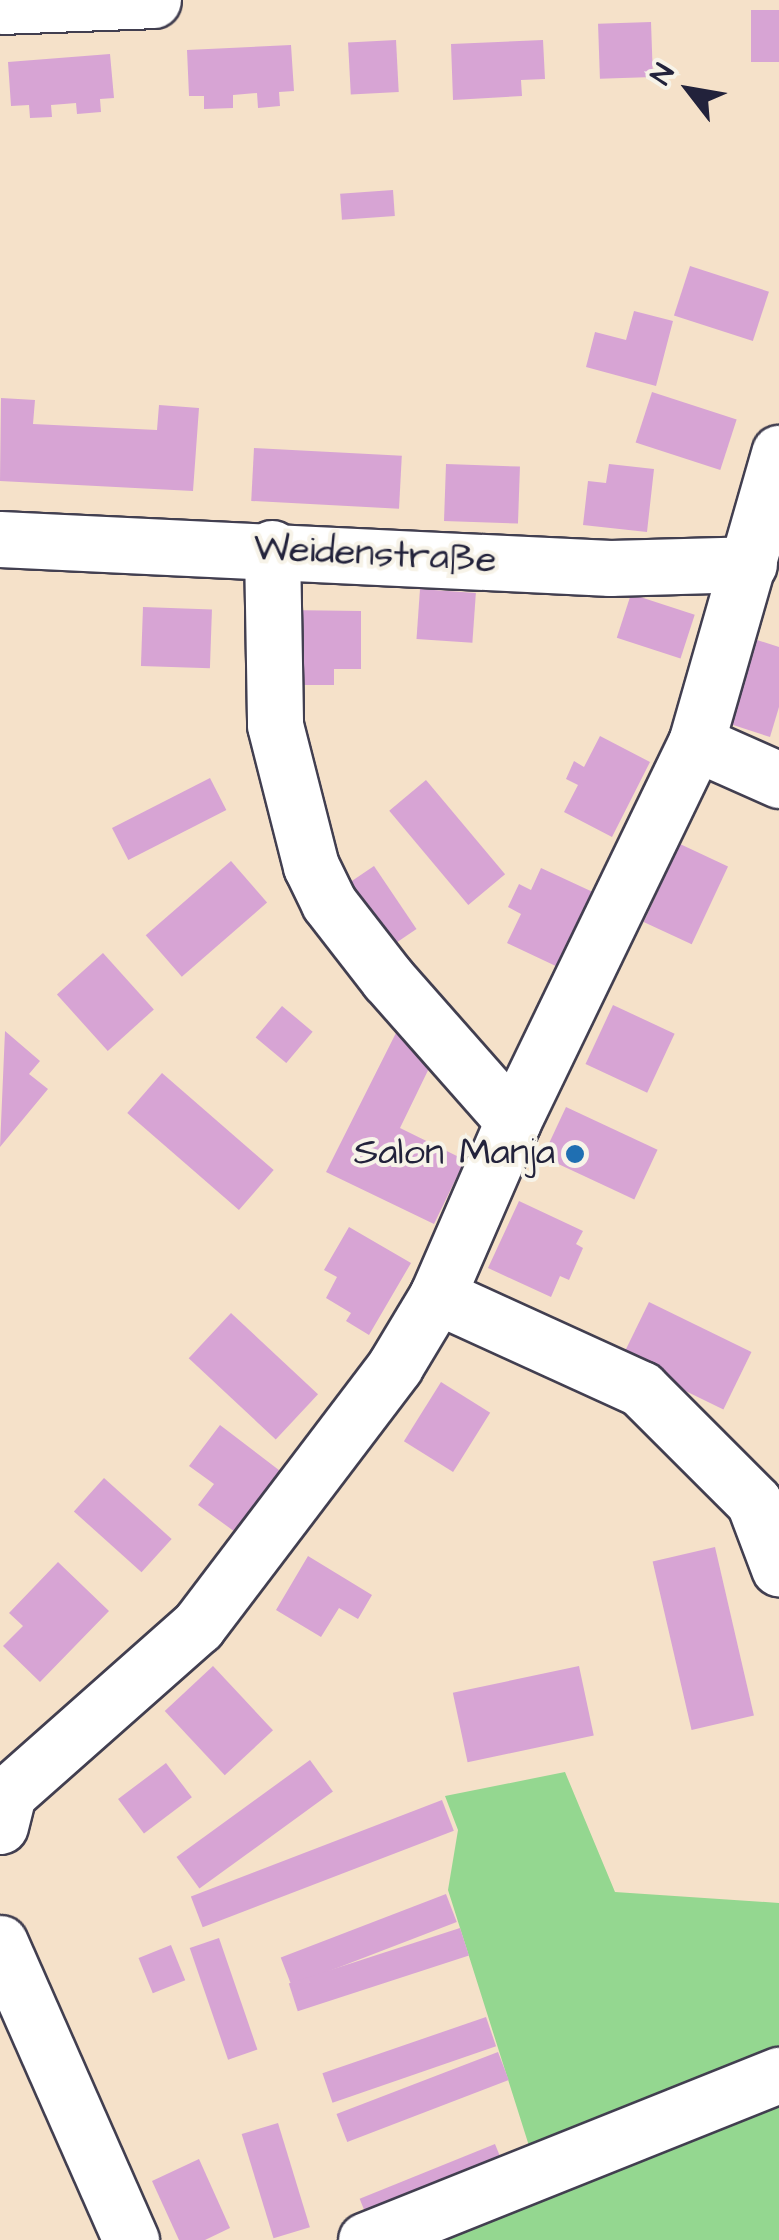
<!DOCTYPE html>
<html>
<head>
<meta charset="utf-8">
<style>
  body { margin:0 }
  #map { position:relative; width:779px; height:2240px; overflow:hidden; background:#f5e1c9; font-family:"Architects Daughter",sans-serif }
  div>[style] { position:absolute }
  .green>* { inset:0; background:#94d790 }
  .building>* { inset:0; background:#d7a4d4; transform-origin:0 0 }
  .roads { filter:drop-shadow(2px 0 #423f50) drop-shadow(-2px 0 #423f50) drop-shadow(0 2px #423f50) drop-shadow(0 -2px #423f50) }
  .minor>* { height:55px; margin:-27.5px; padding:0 27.5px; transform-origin:27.5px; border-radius:27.5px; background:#fff }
  .dots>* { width:28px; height:28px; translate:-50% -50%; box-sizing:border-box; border:5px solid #f7f3e8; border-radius:50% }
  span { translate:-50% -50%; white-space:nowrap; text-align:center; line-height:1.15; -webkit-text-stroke:8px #f7f3e8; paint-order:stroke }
  .street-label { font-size:38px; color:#22223b }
  .poi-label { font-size:38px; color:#22223b }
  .right { translate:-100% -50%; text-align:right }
  .north { position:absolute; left:639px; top:40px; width:100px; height:100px; -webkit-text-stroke:8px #f7f3e8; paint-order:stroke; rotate:301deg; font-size:28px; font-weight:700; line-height:40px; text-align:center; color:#22223b }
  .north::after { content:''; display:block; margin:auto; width:35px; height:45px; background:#22223b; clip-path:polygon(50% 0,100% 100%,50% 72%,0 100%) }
</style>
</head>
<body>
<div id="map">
  <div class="green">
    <div style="clip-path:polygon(565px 1772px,615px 1892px,779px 1903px,779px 2067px,536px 2168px,448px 1890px,458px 1830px,445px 1796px)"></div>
    <div style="clip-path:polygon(779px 2092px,779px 2240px,434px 2240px)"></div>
  </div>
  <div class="building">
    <div style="left:779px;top:10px;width:52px;height:28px;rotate:90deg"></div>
    <div style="left:651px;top:22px;width:55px;height:53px;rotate:88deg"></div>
    <div style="left:396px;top:40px;width:52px;height:48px;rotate:87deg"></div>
    <div style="clip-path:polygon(543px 40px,545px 79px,521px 80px,522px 96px,453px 100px,451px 44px)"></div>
    <div style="clip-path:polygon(291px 45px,294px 91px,279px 92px,280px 106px,258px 108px,257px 93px,233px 95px,233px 108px,204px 109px,204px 96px,189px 96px,187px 50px)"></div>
    <div style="clip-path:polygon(110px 54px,114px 98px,100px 99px,101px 112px,77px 114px,76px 103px,64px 104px,51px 105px,52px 117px,30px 118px,29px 105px,11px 106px,8px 62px)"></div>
    <div style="left:393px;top:190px;width:26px;height:53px;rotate:86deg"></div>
    <div style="left:690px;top:266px;width:83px;height:52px;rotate:18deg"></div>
    <div style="clip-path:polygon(634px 311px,673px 321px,656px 386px,586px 367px,595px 332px,626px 340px)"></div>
    <div style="left:652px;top:392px;width:89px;height:53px;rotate:18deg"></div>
    <div style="clip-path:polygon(1px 398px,35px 400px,33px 424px,157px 430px,159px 405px,199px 408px,193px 491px,0 481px)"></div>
    <div style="left:254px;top:448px;width:148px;height:53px;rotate:3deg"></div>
    <div style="left:446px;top:464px;width:74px;height:57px;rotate:2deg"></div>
    <div style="clip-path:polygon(609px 464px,654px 469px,647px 532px,583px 525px,588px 481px,606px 483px)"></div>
    <div style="left:420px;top:589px;width:56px;height:50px;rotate:4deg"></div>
    <div style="left:631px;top:594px;width:67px;height:46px;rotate:18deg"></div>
    <div style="left:143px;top:607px;width:69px;height:59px;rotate:2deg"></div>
    <div style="clip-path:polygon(285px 610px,361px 611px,361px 669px,334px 669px,334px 685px,285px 685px)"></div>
    <div style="clip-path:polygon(754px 639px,779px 647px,779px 707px,770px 737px,727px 723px)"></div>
    <div style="clip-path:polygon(600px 736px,650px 762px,612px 837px,564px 812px,578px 785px,566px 779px,574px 761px,584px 767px)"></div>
    <div style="left:210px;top:778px;width:36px;height:110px;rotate:63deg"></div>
    <div style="left:426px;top:780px;width:123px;height:48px;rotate:50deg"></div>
    <div style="left:680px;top:844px;width:53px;height:86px;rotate:25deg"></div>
    <div style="left:231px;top:861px;width:55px;height:113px;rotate:49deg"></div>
    <div style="left:374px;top:866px;width:76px;height:45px;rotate:56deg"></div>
    <div style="clip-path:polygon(541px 868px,595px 893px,560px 968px,507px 943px,521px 914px,508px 907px,519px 884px,531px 890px)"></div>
    <div style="left:103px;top:953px;width:76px;height:62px;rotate:48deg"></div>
    <div style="left:613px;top:1005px;width:68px;height:65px;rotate:25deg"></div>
    <div style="left:282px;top:1006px;width:40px;height:41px;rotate:40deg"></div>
    <div style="clip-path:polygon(403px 1019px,434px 1058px,400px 1128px,465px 1160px,434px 1224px,326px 1172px)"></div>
    <div style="clip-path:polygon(5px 1031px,40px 1061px,29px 1074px,48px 1089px,0 1147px)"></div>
    <div style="left:162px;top:1073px;width:148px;height:53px;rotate:41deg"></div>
    <div style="left:566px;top:1107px;width:101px;height:55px;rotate:25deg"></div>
    <div style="clip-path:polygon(519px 1201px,583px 1231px,576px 1244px,583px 1248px,569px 1280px,560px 1276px,551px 1297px,488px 1268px)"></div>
    <div style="clip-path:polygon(349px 1227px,411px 1263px,369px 1335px,346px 1321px,351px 1313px,326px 1298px,337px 1277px,324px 1270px)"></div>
    <div style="left:649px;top:1302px;width:114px;height:64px;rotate:26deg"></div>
    <div style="left:231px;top:1313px;width:119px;height:62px;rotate:43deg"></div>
    <div style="left:441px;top:1382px;width:58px;height:70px;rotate:32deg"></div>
    <div style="clip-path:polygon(220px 1425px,288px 1477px,242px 1537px,198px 1505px,214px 1484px,189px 1466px)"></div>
    <div style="left:104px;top:1478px;width:91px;height:45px;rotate:42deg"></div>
    <div style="left:715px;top:1547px;width:173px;height:64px;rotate:77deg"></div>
    <div style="clip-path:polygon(308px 1556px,372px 1595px,358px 1619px,339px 1608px,321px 1637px,276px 1610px)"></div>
    <div style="clip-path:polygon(58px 1562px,109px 1611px,40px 1682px,3px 1646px,23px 1626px,9px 1613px)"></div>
    <div style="left:213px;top:1666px;width:88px;height:66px;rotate:47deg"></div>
    <div style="left:579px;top:1666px;width:71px;height:129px;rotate:78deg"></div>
    <div style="left:310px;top:1760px;width:39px;height:165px;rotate:54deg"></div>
    <div style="left:166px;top:1763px;width:43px;height:60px;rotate:53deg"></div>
    <div style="left:442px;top:1800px;width:33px;height:269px;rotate:69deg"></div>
    <div style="left:446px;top:1894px;width:30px;height:177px;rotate:69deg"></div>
    <div style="left:460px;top:1928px;width:29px;height:180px;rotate:72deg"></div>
    <div style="left:219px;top:1938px;width:118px;height:31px;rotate:71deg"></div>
    <div style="left:171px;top:1945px;width:38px;height:35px;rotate:68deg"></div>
    <div style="left:486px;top:2017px;width:31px;height:173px;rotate:71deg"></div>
    <div style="left:498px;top:2052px;width:30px;height:173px;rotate:69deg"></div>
    <div style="left:278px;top:2123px;width:109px;height:38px;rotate:73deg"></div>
    <div style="left:495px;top:2144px;width:35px;height:146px;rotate:68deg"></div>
    <div style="clip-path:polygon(199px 2159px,230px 2228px,205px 2240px,179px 2240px,152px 2181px)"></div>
  </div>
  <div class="roads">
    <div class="minor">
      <div style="left:0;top:6px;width:153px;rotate:-2.2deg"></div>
      <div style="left:0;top:539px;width:611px;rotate:2.72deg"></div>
      <div style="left:610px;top:568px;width:139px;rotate:-1.6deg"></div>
      <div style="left:272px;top:548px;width:177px;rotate:89deg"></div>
      <div style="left:275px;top:725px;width:146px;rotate:75.7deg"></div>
      <div style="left:311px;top:866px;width:41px;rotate:64.1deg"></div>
      <div style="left:329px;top:903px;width:96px;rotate:52.2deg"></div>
      <div style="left:388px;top:979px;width:189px;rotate:48.6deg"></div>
      <div style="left:696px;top:743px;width:91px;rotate:24deg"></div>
      <div style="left:437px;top:1296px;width:224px;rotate:24.5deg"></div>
      <div style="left:641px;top:1389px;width:160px;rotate:45deg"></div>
      <div style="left:754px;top:1502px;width:71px;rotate:69.3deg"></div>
      <div style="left:0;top:1826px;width:33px;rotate:-76deg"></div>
      <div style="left:8px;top:1794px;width:254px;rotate:-41.5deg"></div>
      <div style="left:198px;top:1626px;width:326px;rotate:-52.8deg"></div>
      <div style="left:395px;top:1366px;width:82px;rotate:-59deg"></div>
      <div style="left:437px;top:1296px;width:191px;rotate:-66.5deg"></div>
      <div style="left:513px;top:1121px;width:420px;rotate:-64.2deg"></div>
      <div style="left:696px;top:743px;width:302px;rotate:-74deg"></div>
      <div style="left:0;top:1943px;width:325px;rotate:66.2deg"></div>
      <div style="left:366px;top:2240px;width:445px;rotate:-21.8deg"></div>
    </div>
  </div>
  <div class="dots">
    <div style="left:575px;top:1154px;background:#1f6fb2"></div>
  </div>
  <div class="street-label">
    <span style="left:375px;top:555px;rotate:3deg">Weidenstraße</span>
  </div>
  <div class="poi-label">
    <span class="right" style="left:555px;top:1154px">Salon Manja</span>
  </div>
  <div class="north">N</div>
</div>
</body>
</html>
